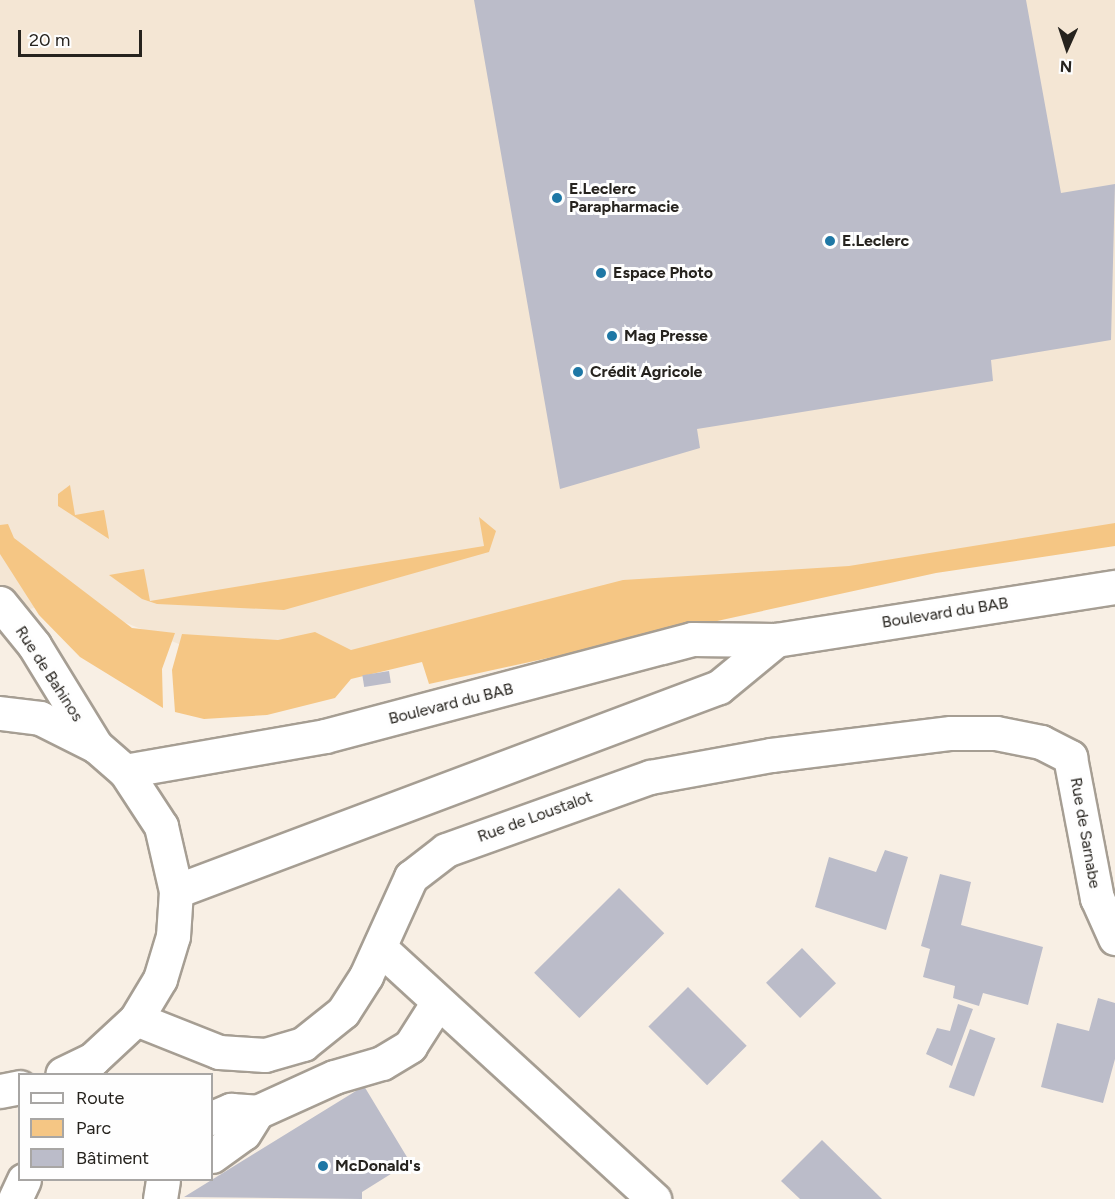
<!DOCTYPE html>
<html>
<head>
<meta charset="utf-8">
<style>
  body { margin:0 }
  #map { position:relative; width:1115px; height:1199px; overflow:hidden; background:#f8efe4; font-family:Figtree,sans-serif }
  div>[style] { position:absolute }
  .built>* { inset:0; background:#f4e6d4 }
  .green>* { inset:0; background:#f5c684 }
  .building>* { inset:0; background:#bbbcc9; transform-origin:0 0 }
  .roads { filter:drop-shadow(2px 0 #a69e93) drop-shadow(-2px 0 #a69e93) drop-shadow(0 2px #a69e93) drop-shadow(0 -2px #a69e93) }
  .minor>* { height:33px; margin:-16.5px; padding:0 16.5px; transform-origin:16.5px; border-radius:16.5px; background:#fff }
  .major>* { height:33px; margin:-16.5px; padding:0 16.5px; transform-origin:16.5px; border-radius:16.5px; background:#fff }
  .dots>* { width:16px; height:16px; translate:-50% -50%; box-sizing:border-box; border:3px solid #fefefe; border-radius:50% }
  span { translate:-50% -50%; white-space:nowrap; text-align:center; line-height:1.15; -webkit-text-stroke:6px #fefefe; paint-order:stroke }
  .poi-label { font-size:16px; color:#26231e; font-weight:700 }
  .left { translate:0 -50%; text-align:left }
  .street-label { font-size:16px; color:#26231e }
  .legend { position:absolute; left:18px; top:1073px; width:195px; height:108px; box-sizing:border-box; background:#fefefe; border:2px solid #a8a6a4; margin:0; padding:8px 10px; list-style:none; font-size:18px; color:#26231e }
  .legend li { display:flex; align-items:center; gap:12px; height:30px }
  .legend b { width:30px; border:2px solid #a8a6a4 }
  .north { position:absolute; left:1037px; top:18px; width:60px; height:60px; -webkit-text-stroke:4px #fefefe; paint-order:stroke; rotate:183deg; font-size:16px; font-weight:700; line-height:24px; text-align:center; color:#26231e }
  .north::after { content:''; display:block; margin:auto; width:21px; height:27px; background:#26231e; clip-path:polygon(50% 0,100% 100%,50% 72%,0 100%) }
  .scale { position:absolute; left:18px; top:30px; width:124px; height:27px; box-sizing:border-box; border:3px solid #26231e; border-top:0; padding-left:8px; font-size:18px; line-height:21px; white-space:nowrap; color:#26231e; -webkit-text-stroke:4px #fefefe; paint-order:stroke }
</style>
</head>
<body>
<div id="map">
  <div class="built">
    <div style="clip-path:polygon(0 0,1115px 0,1115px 535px,269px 680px,61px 597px,0 621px)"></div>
  </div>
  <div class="green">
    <div style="clip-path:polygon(70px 485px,75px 515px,104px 510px,109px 539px,58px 506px,58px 494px)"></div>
    <div style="clip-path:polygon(479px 517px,496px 531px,489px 552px,284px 610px,157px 604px,142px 599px,109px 575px,144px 569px,150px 601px,484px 546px)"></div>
    <div style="clip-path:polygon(1115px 523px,1115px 546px,936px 573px,429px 684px,422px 662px,351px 679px,335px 698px,267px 715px,204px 719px,175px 712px,172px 670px,182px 634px,278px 640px,315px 632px,351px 650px,623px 580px,849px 566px)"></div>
    <div style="clip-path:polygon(8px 524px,14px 538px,132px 628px,175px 633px,162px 669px,163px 708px,80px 657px,39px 615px,0 554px,0 525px)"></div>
  </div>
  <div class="building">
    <div style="clip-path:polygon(474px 0,1026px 0,1061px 193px,1115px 184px,1111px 340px,991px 360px,993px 381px,697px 429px,700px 448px,560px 489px)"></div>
    <div style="left:389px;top:671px;width:12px;height:27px;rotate:81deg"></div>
    <div style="clip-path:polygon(885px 850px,908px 857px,886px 930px,815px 907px,829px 857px,876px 872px)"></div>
    <div style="clip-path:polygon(940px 874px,971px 882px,961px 925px,1043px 947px,1028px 1005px,983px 993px,979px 1006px,953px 998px,955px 986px,923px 977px,930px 949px,921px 946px)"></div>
    <div style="left:619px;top:888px;width:64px;height:120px;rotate:45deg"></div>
    <div style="left:802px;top:948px;width:49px;height:50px;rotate:46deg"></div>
    <div style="left:688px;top:987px;width:83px;height:56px;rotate:45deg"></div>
    <div style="clip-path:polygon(1098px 998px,1115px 1003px,1115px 1059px,1103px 1103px,1041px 1087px,1057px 1023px,1089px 1031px)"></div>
    <div style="clip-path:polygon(958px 1004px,973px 1009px,952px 1066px,926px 1054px,937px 1028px,950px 1031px)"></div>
    <div style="left:970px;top:1029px;width:27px;height:62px;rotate:20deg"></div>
    <div style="clip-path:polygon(364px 1086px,410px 1162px,362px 1192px,362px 1199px,184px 1197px)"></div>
    <div style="clip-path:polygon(822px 1140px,882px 1199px,800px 1199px,781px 1181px)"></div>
  </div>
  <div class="roads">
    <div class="minor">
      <div style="left:0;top:603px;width:54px;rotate:51deg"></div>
      <div style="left:34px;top:645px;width:119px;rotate:58.5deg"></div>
      <div style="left:380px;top:948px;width:372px;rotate:42.5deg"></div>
      <div style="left:136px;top:1019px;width:89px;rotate:21.7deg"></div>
      <div style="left:219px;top:1052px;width:46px;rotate:3.7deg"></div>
      <div style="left:265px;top:1055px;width:40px;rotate:-16deg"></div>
      <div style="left:303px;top:1044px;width:51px;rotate:-38.7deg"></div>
      <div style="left:343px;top:1012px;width:43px;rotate:-57.4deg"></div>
      <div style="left:366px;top:976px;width:109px;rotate:-65.6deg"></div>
      <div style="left:411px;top:877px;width:44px;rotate:-37.6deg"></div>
      <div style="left:446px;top:850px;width:217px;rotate:-19.7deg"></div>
      <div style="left:650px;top:777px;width:123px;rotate:-10.3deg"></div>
      <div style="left:771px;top:755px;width:181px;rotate:-7deg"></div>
      <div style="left:951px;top:733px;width:45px"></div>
      <div style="left:996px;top:733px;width:46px;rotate:11.3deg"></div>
      <div style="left:1041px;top:742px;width:33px;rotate:27deg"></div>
      <div style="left:1070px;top:757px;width:144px;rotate:79.2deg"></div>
      <div style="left:1097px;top:898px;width:44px;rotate:65.8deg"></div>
      <div style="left:212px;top:1118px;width:21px;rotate:-23deg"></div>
      <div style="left:231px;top:1110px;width:26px;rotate:4deg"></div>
      <div style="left:257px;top:1112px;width:85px;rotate:-24.4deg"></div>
      <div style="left:334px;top:1077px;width:50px;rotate:-16.3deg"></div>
      <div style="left:382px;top:1063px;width:33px;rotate:-31deg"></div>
      <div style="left:410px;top:1046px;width:52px;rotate:-57.5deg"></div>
      <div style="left:212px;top:1156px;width:39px;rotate:-36deg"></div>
      <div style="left:244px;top:1133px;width:25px;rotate:-58deg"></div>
      <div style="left:15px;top:1199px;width:21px;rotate:-65deg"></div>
      <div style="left:160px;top:1199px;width:19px;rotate:-81deg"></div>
    </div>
    <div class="major">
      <div style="left:0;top:713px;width:40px;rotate:7.1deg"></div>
      <div style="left:40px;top:718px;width:63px;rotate:26.6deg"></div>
      <div style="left:96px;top:746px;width:38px;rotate:41deg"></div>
      <div style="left:125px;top:771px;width:66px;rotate:56.8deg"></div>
      <div style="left:161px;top:826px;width:67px;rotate:77deg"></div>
      <div style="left:176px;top:891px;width:45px;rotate:93.8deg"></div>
      <div style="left:173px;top:936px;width:45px;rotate:106.8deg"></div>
      <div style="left:160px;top:979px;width:47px;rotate:121deg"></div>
      <div style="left:136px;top:1019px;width:59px;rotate:137.1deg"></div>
      <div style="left:93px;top:1059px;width:34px;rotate:154deg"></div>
      <div style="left:125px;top:771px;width:203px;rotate:-9.9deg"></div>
      <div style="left:325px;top:736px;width:380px;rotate:-14.8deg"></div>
      <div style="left:692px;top:639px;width:84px;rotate:0.7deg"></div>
      <div style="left:776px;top:640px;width:343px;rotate:-8.9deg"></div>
      <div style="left:176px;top:891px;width:580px;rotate:-20.59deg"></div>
      <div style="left:719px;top:687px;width:74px;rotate:-39.5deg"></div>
      <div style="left:0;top:1091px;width:20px;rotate:-11deg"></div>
    </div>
  </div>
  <div class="dots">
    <div style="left:557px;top:198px;background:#1e77a5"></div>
    <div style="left:830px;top:241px;background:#1e77a5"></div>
    <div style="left:601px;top:273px;background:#1e77a5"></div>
    <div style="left:612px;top:336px;background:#1e77a5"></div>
    <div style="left:578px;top:372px;background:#1e77a5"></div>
    <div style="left:323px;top:1166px;background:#1e77a5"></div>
  </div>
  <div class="poi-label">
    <span class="left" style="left:569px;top:198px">E.Leclerc<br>Parapharmacie</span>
    <span class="left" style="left:842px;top:241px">E.Leclerc</span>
    <span class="left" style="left:613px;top:273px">Espace Photo</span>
    <span class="left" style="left:624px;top:336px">Mag Presse</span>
    <span class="left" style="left:590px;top:372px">Crédit Agricole</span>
    <span class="left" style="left:335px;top:1166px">McDonald's</span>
  </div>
  <div class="street-label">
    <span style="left:945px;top:613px;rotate:-9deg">Boulevard du BAB</span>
    <span style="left:49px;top:674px;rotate:57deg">Rue de Bahinos</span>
    <span style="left:451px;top:704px;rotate:-14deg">Boulevard du BAB</span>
    <span style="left:535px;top:817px;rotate:-20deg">Rue de Loustalot</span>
    <span style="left:1085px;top:833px;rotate:80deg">Rue de Sarnabe</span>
  </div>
  <ul class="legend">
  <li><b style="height:8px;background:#fff"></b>Route</li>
  <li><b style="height:16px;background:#f5c684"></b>Parc</li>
  <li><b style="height:16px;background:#bbbcc9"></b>Bâtiment</li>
  </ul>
  <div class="north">N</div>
  <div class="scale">20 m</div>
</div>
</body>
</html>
